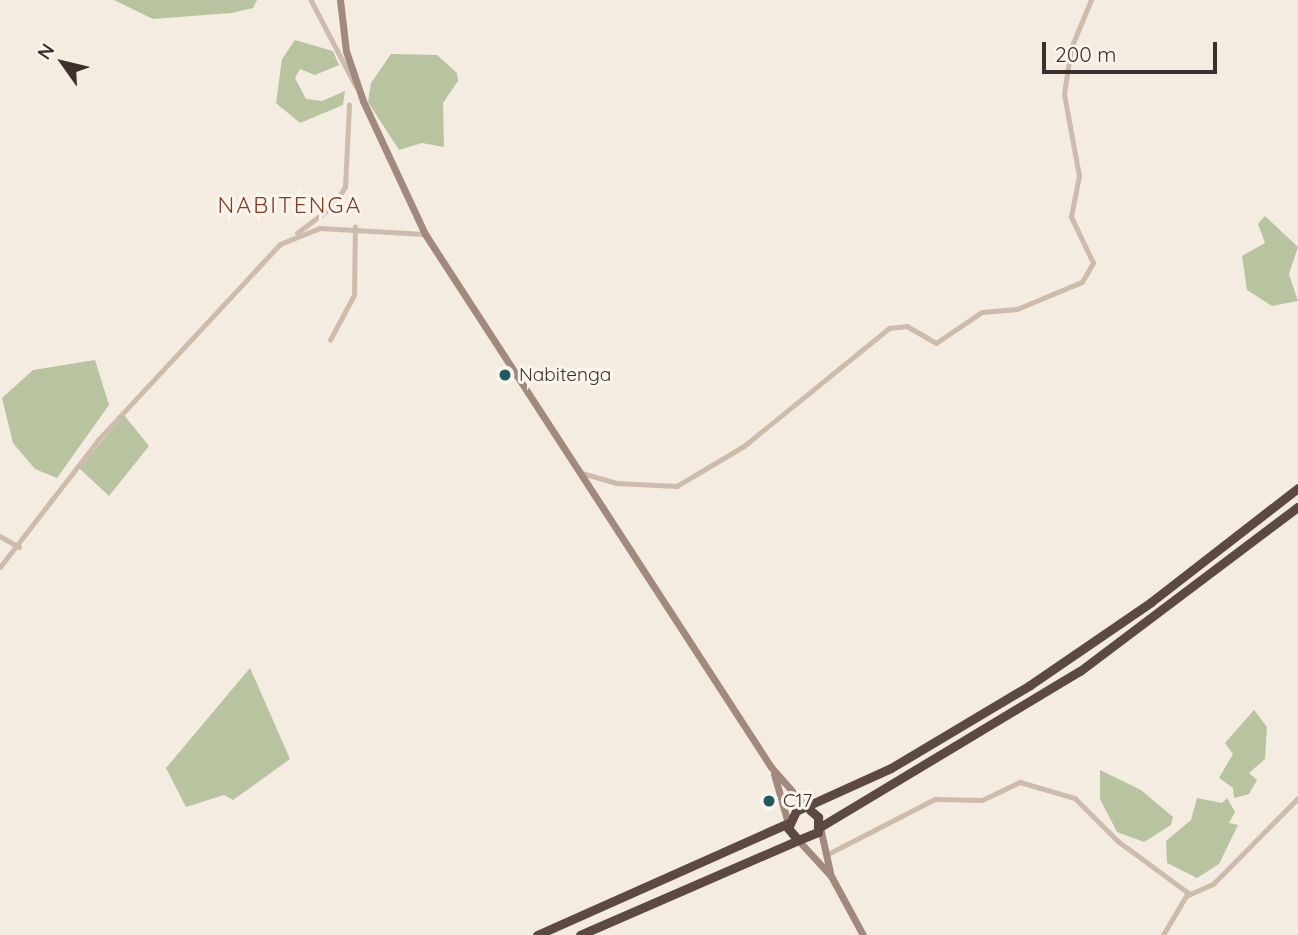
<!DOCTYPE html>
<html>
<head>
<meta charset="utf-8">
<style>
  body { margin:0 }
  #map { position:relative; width:1298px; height:935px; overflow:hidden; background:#f4ebe1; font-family:Quicksand,sans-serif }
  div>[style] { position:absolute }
  .green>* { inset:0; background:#b8c4a0 }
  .street>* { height:4.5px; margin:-2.25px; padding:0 2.25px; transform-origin:2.25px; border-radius:2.25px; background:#cdbbac }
  .secondary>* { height:7px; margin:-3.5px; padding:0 3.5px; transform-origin:3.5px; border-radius:3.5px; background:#a18a7d }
  .highway>* { height:9px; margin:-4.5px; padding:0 4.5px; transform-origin:4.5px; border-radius:4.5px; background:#5c4a42 }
  .dots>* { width:19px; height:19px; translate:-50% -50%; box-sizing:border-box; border:4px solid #fbf5ee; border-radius:50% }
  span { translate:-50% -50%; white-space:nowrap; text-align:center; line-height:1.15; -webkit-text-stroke:6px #fbf5ee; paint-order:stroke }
  .poi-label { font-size:19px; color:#3b302b }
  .left { translate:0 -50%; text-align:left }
  .quarter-label { font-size:23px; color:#8c3b22; letter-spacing:2px }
  .north { position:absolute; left:28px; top:28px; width:70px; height:70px; -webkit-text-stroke:5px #fbf5ee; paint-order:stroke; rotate:304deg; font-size:19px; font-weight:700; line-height:28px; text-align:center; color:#3b302b }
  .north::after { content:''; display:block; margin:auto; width:24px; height:32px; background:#3b302b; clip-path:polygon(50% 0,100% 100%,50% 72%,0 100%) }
  .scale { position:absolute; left:1042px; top:42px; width:175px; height:32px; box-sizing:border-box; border:4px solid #3b302b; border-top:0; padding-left:9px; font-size:21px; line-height:24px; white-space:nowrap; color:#3b302b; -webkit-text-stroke:5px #fbf5ee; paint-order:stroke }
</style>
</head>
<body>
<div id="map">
  <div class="green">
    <div style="clip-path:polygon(114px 0,257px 0,253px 8px,231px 13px,153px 19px)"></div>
    <div style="clip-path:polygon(295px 40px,333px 51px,339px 65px,315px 75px,300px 69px,295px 78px,306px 99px,322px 101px,345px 91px,343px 105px,300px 123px,276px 103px,282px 59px)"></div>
    <div style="clip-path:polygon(391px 54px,437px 55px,457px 73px,458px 81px,443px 103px,444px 147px,422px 143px,399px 150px,368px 102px,371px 83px)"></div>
    <div style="clip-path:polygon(1265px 216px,1298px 247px,1289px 274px,1298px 301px,1272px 306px,1247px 290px,1242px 256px,1265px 243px,1258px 224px)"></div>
    <div style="clip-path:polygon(95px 360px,109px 405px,57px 478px,35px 469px,13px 443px,2px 398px,33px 370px)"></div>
    <div style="clip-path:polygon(124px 415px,149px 446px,109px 496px,79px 468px)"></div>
    <div style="clip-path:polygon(250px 668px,290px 759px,233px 800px,224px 795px,186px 807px,166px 768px)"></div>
    <div style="clip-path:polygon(1254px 710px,1267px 727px,1265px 759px,1249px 773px,1257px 780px,1249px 794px,1234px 798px,1233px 788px,1219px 778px,1233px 754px,1225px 743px)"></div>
    <div style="clip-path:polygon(1100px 770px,1141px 790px,1173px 817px,1171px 825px,1144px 842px,1117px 832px,1100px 799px)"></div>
    <div style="clip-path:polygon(1197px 798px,1222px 803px,1227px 798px,1235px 812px,1229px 823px,1238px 825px,1219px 864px,1197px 878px,1167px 863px,1166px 841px,1191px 820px)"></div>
  </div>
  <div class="street">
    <div style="left:311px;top:0;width:97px;rotate:62.4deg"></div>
    <div style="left:297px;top:233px;width:46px;rotate:-37.1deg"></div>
    <div style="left:334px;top:205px;width:21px;rotate:-59deg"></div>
    <div style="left:345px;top:187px;width:82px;rotate:-87.2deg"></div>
    <div style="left:330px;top:340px;width:51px;rotate:-61.9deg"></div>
    <div style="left:354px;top:295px;width:68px;rotate:-89.2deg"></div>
    <div style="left:582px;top:473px;width:35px;rotate:16deg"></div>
    <div style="left:616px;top:483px;width:61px;rotate:2.8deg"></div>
    <div style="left:677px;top:486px;width:78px;rotate:-30.8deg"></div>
    <div style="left:744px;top:446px;width:187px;rotate:-39.1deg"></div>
    <div style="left:889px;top:328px;width:18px;rotate:-6deg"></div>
    <div style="left:907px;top:326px;width:34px;rotate:30deg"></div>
    <div style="left:936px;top:343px;width:55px;rotate:-34deg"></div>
    <div style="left:982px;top:312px;width:35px;rotate:-5deg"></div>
    <div style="left:1017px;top:309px;width:70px;rotate:-22.6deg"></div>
    <div style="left:1082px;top:282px;width:22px;rotate:-60deg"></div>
    <div style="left:1093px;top:263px;width:51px;rotate:-115.6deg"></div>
    <div style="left:1071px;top:217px;width:42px;rotate:-79deg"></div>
    <div style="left:1079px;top:176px;width:83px;rotate:-100.4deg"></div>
    <div style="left:1064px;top:94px;width:47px;rotate:-81.3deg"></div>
    <div style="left:1071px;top:48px;width:52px;rotate:-67.4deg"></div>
    <div style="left:0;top:536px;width:22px;rotate:30deg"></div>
    <div style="left:0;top:567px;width:160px;rotate:-52.3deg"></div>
    <div style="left:98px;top:440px;width:267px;rotate:-47.1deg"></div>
    <div style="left:280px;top:244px;width:43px;rotate:-21.8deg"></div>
    <div style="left:320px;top:228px;width:104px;rotate:3.3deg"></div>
    <div style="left:826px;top:855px;width:123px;rotate:-27.2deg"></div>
    <div style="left:935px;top:799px;width:47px;rotate:1.2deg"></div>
    <div style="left:982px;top:800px;width:42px;rotate:-25.3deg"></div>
    <div style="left:1020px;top:782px;width:57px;rotate:16.2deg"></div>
    <div style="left:1075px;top:798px;width:61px;rotate:45deg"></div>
    <div style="left:1118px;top:841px;width:89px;rotate:36.4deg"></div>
    <div style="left:1163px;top:935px;width:45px;rotate:-59.5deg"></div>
    <div style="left:1186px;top:896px;width:30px;rotate:-24deg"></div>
    <div style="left:1213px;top:884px;width:121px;rotate:-45.3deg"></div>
  </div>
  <div class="secondary">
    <div style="left:340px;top:0;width:51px;rotate:83.3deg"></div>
    <div style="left:346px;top:51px;width:53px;rotate:71.2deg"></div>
    <div style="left:363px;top:101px;width:147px;rotate:65deg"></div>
    <div style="left:425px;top:234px;width:635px;rotate:57.01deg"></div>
    <div style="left:771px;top:767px;width:55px;rotate:48.7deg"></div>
    <div style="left:774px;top:774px;width:51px;rotate:74.1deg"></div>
    <div style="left:820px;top:827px;width:46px;rotate:77.5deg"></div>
    <div style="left:798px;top:840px;width:49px;rotate:47.5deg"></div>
    <div style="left:831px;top:876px;width:67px;rotate:61.5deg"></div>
  </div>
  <div class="highway">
    <div style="left:810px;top:810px;width:11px;rotate:41deg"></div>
    <div style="left:818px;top:817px;width:15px;rotate:90deg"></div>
    <div style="left:818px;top:832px;width:22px;rotate:158deg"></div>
    <div style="left:798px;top:840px;width:16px;rotate:-130deg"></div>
    <div style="left:788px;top:828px;width:19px;rotate:-65deg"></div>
    <div style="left:796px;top:811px;width:104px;rotate:-24.4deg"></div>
    <div style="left:891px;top:768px;width:162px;rotate:-30.8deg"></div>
    <div style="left:1030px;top:685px;width:147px;rotate:-34.4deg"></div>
    <div style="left:1151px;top:602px;width:186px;rotate:-37.8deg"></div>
    <div style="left:820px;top:827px;width:303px;rotate:-31deg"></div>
    <div style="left:1080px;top:671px;width:273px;rotate:-37deg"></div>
    <div style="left:537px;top:935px;width:275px;rotate:-24deg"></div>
    <div style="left:580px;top:935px;width:238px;rotate:-23.5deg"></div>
  </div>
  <div class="dots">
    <div style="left:505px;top:375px;background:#1f5a5e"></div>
    <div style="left:769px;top:801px;background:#1f5a5e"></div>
  </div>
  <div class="poi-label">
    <span class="left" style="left:519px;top:375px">Nabitenga</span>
    <span class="left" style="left:783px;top:801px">C17</span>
  </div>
  <div class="quarter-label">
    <span style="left:290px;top:205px">NABITENGA</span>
  </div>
  <div class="north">N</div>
  <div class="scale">200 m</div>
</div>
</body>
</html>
